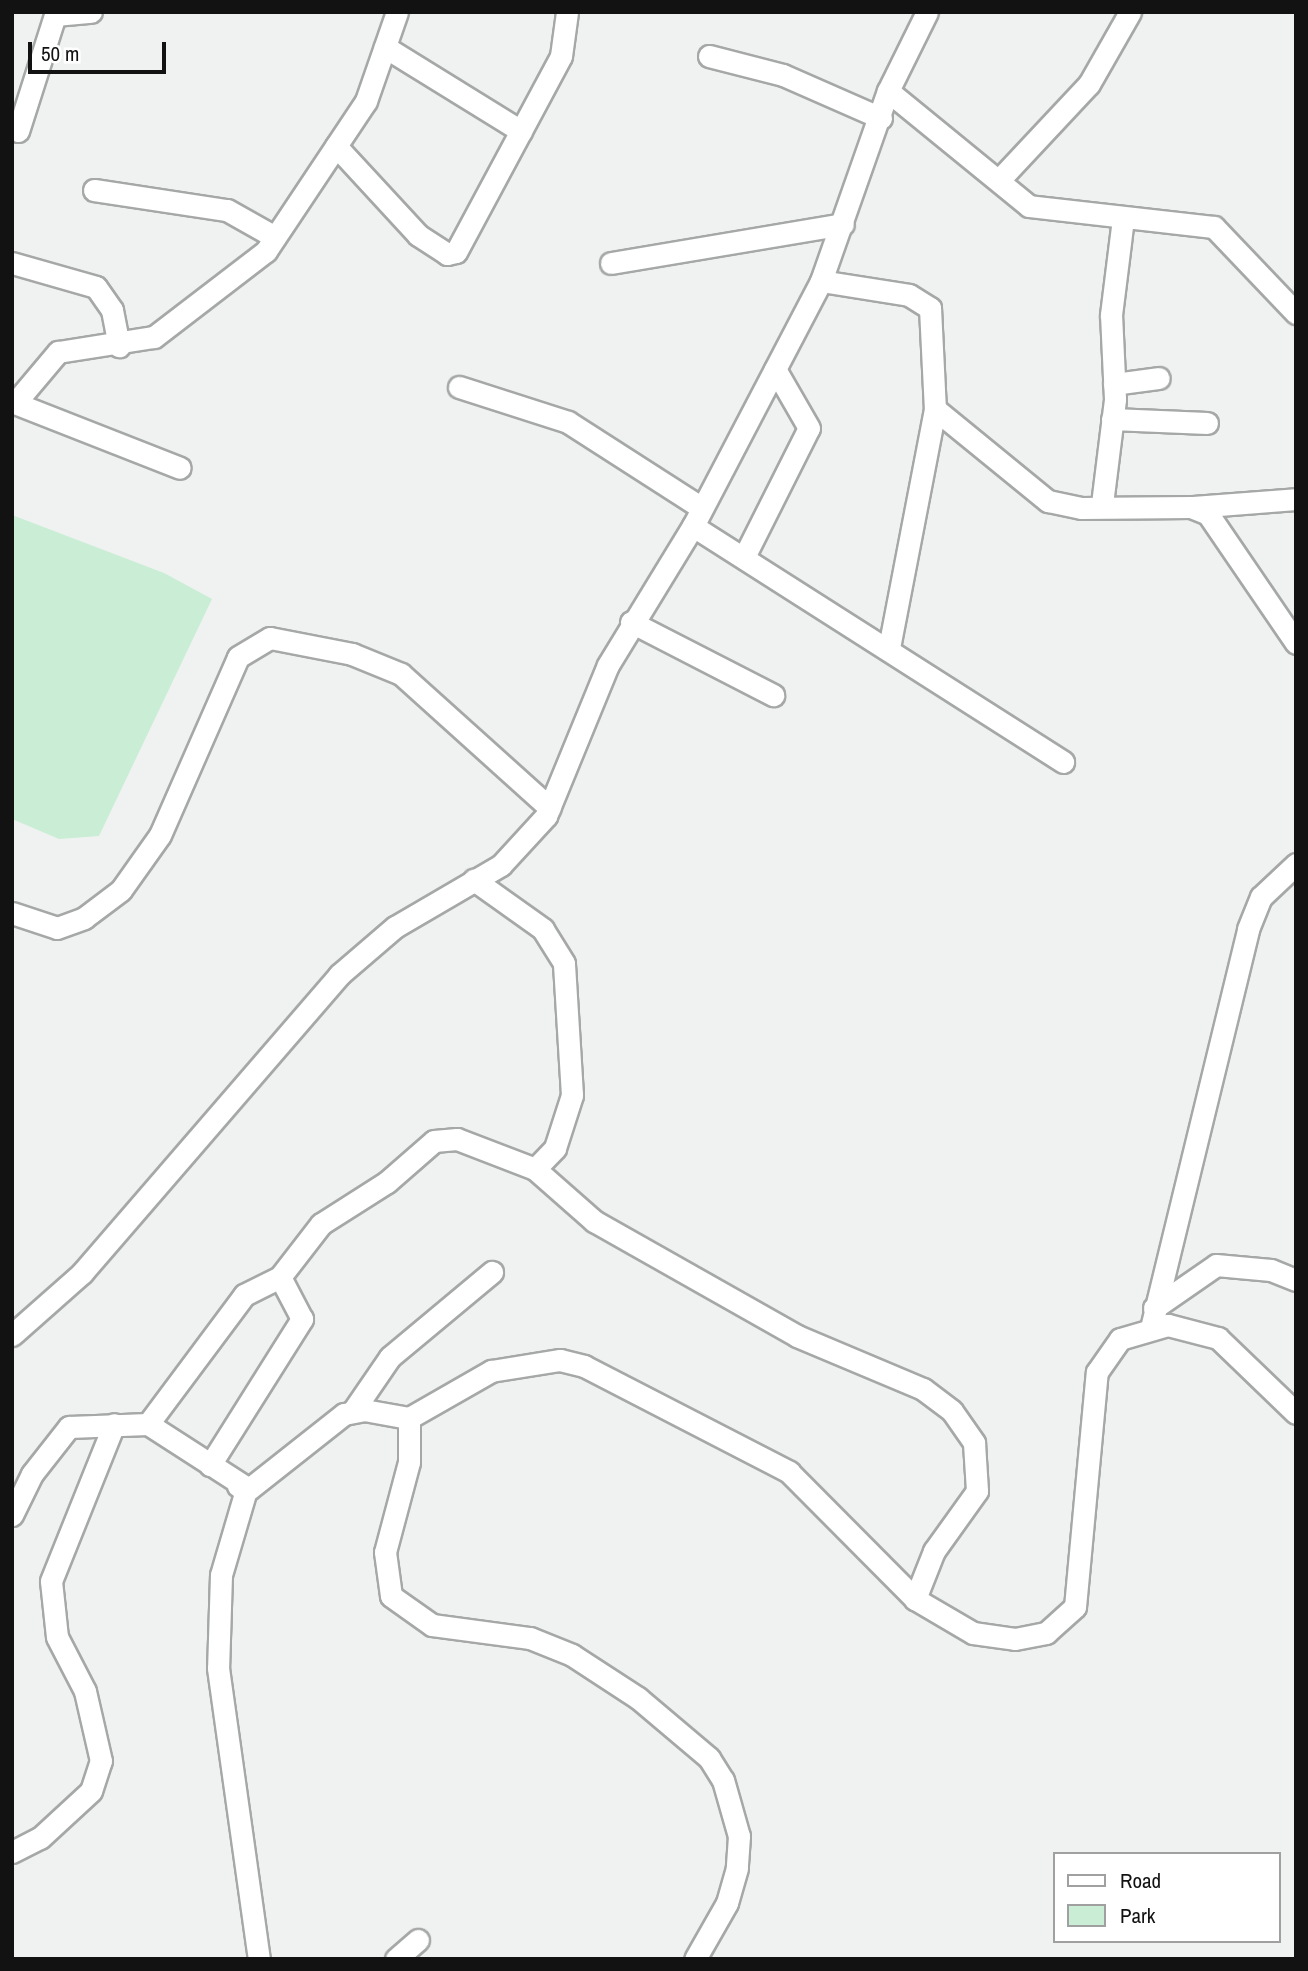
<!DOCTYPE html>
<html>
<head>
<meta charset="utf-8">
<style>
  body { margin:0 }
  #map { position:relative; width:1308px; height:1971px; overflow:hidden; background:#eff2f0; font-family:"Archivo Narrow",sans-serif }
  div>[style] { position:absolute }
  .green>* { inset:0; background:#caedd5 }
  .roads { filter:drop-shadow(2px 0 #a5a8a6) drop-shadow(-2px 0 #a5a8a6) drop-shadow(0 2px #a5a8a6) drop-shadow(0 -2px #a5a8a6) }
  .minor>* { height:21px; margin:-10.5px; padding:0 10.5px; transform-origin:10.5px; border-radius:10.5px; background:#fff }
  span { translate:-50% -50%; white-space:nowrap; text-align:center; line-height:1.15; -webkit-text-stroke:6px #fff; paint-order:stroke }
  .frame { position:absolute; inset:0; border:14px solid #111211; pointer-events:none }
  .legend { position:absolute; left:1053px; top:1852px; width:228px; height:91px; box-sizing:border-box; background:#fff; border:2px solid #a0a0a0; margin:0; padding:9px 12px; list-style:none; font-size:21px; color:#111211 }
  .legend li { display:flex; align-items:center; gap:14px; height:35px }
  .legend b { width:35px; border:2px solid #a0a0a0 }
  .scale { position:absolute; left:28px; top:42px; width:138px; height:32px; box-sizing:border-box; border:4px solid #111211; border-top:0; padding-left:9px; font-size:21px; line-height:24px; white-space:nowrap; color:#111211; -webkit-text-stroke:5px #fff; paint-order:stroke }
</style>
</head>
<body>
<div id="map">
  <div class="green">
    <div style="clip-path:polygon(12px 515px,164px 573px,212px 599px,99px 836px,59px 839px,12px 819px)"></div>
  </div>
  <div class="roads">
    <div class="minor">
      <div style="left:55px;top:15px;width:36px;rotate:-5deg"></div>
      <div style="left:385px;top:47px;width:160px;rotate:31.7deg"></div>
      <div style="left:709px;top:56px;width:76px;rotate:14.4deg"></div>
      <div style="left:783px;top:75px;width:107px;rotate:23.7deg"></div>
      <div style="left:888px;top:91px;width:182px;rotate:39.2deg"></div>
      <div style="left:1029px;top:206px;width:186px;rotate:6.5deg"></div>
      <div style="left:1214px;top:227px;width:119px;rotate:46.4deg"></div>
      <div style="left:18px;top:131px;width:125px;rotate:-72.3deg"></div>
      <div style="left:336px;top:146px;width:121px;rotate:47.3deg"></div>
      <div style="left:418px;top:235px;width:35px;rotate:33deg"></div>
      <div style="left:447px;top:254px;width:9px;rotate:-13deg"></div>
      <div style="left:456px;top:252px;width:222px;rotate:-61.8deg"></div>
      <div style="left:561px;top:56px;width:44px;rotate:-82.2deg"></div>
      <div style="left:1000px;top:179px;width:130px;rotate:-46.9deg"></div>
      <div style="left:1089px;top:84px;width:83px;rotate:-60.3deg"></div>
      <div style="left:94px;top:190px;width:134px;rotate:8.6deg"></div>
      <div style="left:227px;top:210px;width:55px;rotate:29.4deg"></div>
      <div style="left:12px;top:263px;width:87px;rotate:15.9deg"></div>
      <div style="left:96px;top:287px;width:28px;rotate:55deg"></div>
      <div style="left:112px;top:310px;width:37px;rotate:79deg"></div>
      <div style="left:611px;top:263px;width:235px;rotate:-9.5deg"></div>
      <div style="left:821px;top:281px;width:89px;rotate:9deg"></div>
      <div style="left:909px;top:295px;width:25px;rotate:32deg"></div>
      <div style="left:930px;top:308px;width:101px;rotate:87.2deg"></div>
      <div style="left:935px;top:409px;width:242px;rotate:100.9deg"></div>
      <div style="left:1114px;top:384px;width:45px;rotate:-7.6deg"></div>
      <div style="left:459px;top:387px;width:114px;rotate:17.8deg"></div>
      <div style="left:568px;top:422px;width:159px;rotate:32.7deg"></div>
      <div style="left:12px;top:402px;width:180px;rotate:21.4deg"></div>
      <div style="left:15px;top:403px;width:67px;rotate:-49.9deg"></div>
      <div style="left:58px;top:352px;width:97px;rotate:-8.9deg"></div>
      <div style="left:154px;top:337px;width:141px;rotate:-37.5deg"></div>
      <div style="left:266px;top:251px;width:180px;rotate:-56.3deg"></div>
      <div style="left:366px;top:101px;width:94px;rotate:-70.8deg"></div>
      <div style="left:935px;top:409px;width:146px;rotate:39.2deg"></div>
      <div style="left:1048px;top:501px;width:34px;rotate:12deg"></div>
      <div style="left:1081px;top:508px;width:110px;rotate:-0.5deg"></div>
      <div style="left:1191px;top:507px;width:18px;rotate:22deg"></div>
      <div style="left:1208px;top:514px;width:156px;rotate:55.7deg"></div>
      <div style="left:1112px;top:419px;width:95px;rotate:2.4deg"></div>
      <div style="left:1102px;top:504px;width:106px;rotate:-82.9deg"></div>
      <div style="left:1115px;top:399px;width:84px;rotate:-92.7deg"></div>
      <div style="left:1111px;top:315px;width:97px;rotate:-82.9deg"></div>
      <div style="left:1193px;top:507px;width:103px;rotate:-4.4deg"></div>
      <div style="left:693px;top:526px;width:439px;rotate:32.5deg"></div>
      <div style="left:744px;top:557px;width:144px;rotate:-63.3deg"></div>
      <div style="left:809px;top:428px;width:68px;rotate:-120deg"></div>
      <div style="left:631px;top:622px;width:160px;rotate:27.2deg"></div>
      <div style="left:12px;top:913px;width:47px;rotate:18.4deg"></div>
      <div style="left:57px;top:928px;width:29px;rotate:-20deg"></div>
      <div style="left:84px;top:918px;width:46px;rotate:-37.1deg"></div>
      <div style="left:121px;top:890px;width:67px;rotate:-54.7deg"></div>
      <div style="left:160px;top:835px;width:194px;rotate:-66.3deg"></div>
      <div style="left:238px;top:657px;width:37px;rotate:-31deg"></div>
      <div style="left:270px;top:638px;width:84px;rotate:11deg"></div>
      <div style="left:352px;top:654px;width:53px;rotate:22.2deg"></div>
      <div style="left:401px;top:674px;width:200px;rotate:42deg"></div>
      <div style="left:535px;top:1169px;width:79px;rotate:41.4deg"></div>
      <div style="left:594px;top:1221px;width:233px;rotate:29.5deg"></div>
      <div style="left:797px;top:1336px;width:137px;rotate:22.8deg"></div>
      <div style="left:923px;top:1389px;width:36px;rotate:37deg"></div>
      <div style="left:952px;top:1411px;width:39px;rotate:55deg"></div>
      <div style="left:974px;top:1443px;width:48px;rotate:86.4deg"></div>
      <div style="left:977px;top:1491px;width:74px;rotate:125.6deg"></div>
      <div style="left:934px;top:1551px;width:52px;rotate:111.6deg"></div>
      <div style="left:1154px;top:1308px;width:75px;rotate:-34.7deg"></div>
      <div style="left:1216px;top:1265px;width:55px;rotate:5.2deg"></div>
      <div style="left:1271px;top:1270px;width:27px;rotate:22deg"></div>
      <div style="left:1151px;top:1328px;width:411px;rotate:-76.3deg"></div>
      <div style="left:1248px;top:929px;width:35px;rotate:-68deg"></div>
      <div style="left:1261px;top:897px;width:48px;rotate:-43.3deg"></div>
      <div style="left:12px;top:1335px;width:94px;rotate:-41.5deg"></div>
      <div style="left:82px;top:1273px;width:394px;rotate:-49.2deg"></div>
      <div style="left:339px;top:975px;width:74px;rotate:-40.6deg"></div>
      <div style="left:395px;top:927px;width:123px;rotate:-30.3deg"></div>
      <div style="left:501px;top:865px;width:67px;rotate:-47.4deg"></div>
      <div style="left:546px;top:816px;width:163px;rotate:-67.7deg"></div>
      <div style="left:608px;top:665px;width:163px;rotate:-58.6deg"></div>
      <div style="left:693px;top:526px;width:276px;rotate:-62.4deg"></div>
      <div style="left:821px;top:281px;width:201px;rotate:-70.6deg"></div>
      <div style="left:888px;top:91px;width:88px;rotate:-63.7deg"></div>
      <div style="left:353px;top:1411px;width:65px;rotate:-55.6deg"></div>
      <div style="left:390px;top:1357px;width:133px;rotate:-39.8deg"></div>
      <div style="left:409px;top:1418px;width:44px;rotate:90deg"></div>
      <div style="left:409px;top:1462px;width:93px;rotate:104.9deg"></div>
      <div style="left:385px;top:1552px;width:44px;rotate:82.2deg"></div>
      <div style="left:391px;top:1596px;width:50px;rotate:35.3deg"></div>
      <div style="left:432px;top:1625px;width:99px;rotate:7.6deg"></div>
      <div style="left:530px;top:1638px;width:45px;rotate:22deg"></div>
      <div style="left:572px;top:1655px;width:79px;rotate:33.1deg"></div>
      <div style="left:638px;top:1698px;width:93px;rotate:40.2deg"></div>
      <div style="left:709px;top:1758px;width:26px;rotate:58deg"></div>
      <div style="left:723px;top:1780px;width:58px;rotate:74.1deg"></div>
      <div style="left:739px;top:1836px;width:32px;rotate:94deg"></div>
      <div style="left:737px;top:1868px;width:36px;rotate:106deg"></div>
      <div style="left:727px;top:1903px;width:64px;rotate:119.7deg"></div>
      <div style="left:148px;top:1424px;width:161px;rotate:-53.3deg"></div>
      <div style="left:244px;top:1295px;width:40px;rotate:-26.6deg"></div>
      <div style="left:210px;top:1465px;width:173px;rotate:-57.8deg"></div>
      <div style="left:302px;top:1319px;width:47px;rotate:-117.6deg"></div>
      <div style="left:280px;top:1277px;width:67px;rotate:-52.3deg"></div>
      <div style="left:321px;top:1224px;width:78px;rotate:-32.5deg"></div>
      <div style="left:387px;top:1182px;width:62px;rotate:-41.1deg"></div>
      <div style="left:434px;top:1141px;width:23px;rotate:-5deg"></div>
      <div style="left:457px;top:1139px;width:84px;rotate:21deg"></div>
      <div style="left:535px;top:1169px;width:29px;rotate:-46deg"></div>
      <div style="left:555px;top:1148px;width:56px;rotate:-72.2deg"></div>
      <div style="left:572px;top:1095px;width:132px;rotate:-93.5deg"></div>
      <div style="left:564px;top:963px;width:40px;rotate:-122deg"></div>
      <div style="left:543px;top:929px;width:85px;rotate:-144.6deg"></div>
      <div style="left:238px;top:1486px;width:9px;rotate:27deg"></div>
      <div style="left:246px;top:1490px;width:89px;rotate:106.4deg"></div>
      <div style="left:221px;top:1575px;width:93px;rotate:91.8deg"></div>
      <div style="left:218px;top:1668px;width:294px;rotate:82deg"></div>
      <div style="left:12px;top:1515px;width:46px;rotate:-64deg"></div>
      <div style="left:32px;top:1474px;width:60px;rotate:-51.8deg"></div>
      <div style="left:69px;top:1427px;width:79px;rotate:-2.2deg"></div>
      <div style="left:148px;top:1424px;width:120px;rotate:32.8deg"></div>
      <div style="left:249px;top:1489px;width:121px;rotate:-38.3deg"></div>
      <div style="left:344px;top:1414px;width:20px;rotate:-11deg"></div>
      <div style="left:364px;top:1410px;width:46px;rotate:10.1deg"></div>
      <div style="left:409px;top:1418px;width:95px;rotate:-29.8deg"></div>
      <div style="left:491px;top:1371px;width:70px;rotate:-9.1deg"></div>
      <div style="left:560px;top:1360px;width:25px;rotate:14deg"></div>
      <div style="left:584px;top:1366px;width:231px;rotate:27.3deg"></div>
      <div style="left:789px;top:1472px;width:179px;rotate:45.2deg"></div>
      <div style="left:915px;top:1599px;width:67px;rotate:30.4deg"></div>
      <div style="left:973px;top:1633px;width:42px;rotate:8.1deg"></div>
      <div style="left:1015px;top:1639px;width:32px;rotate:-11deg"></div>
      <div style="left:1046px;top:1633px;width:39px;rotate:-42deg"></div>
      <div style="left:1075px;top:1607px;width:236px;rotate:-84.7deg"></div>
      <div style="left:1097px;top:1372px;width:40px;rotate:-55.1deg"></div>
      <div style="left:1120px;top:1339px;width:50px;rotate:-16.3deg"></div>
      <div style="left:1168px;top:1325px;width:52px;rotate:14.6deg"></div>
      <div style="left:1218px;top:1338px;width:108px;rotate:43.9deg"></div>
      <div style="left:12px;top:1852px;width:31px;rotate:-27deg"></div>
      <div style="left:40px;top:1838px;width:69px;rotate:-42.7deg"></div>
      <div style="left:91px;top:1791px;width:32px;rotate:-72deg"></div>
      <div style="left:101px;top:1761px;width:72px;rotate:-102.9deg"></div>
      <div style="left:85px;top:1691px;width:61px;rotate:-117.4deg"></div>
      <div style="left:57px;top:1637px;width:56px;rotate:-96.1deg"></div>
      <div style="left:51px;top:1581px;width:169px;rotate:-68.1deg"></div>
      <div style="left:396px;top:1959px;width:29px;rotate:-41deg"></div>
    </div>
  </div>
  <div class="frame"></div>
  <ul class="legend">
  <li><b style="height:9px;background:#fff"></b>Road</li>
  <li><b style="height:19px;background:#caedd5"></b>Park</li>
  </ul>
  <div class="scale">50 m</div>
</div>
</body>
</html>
